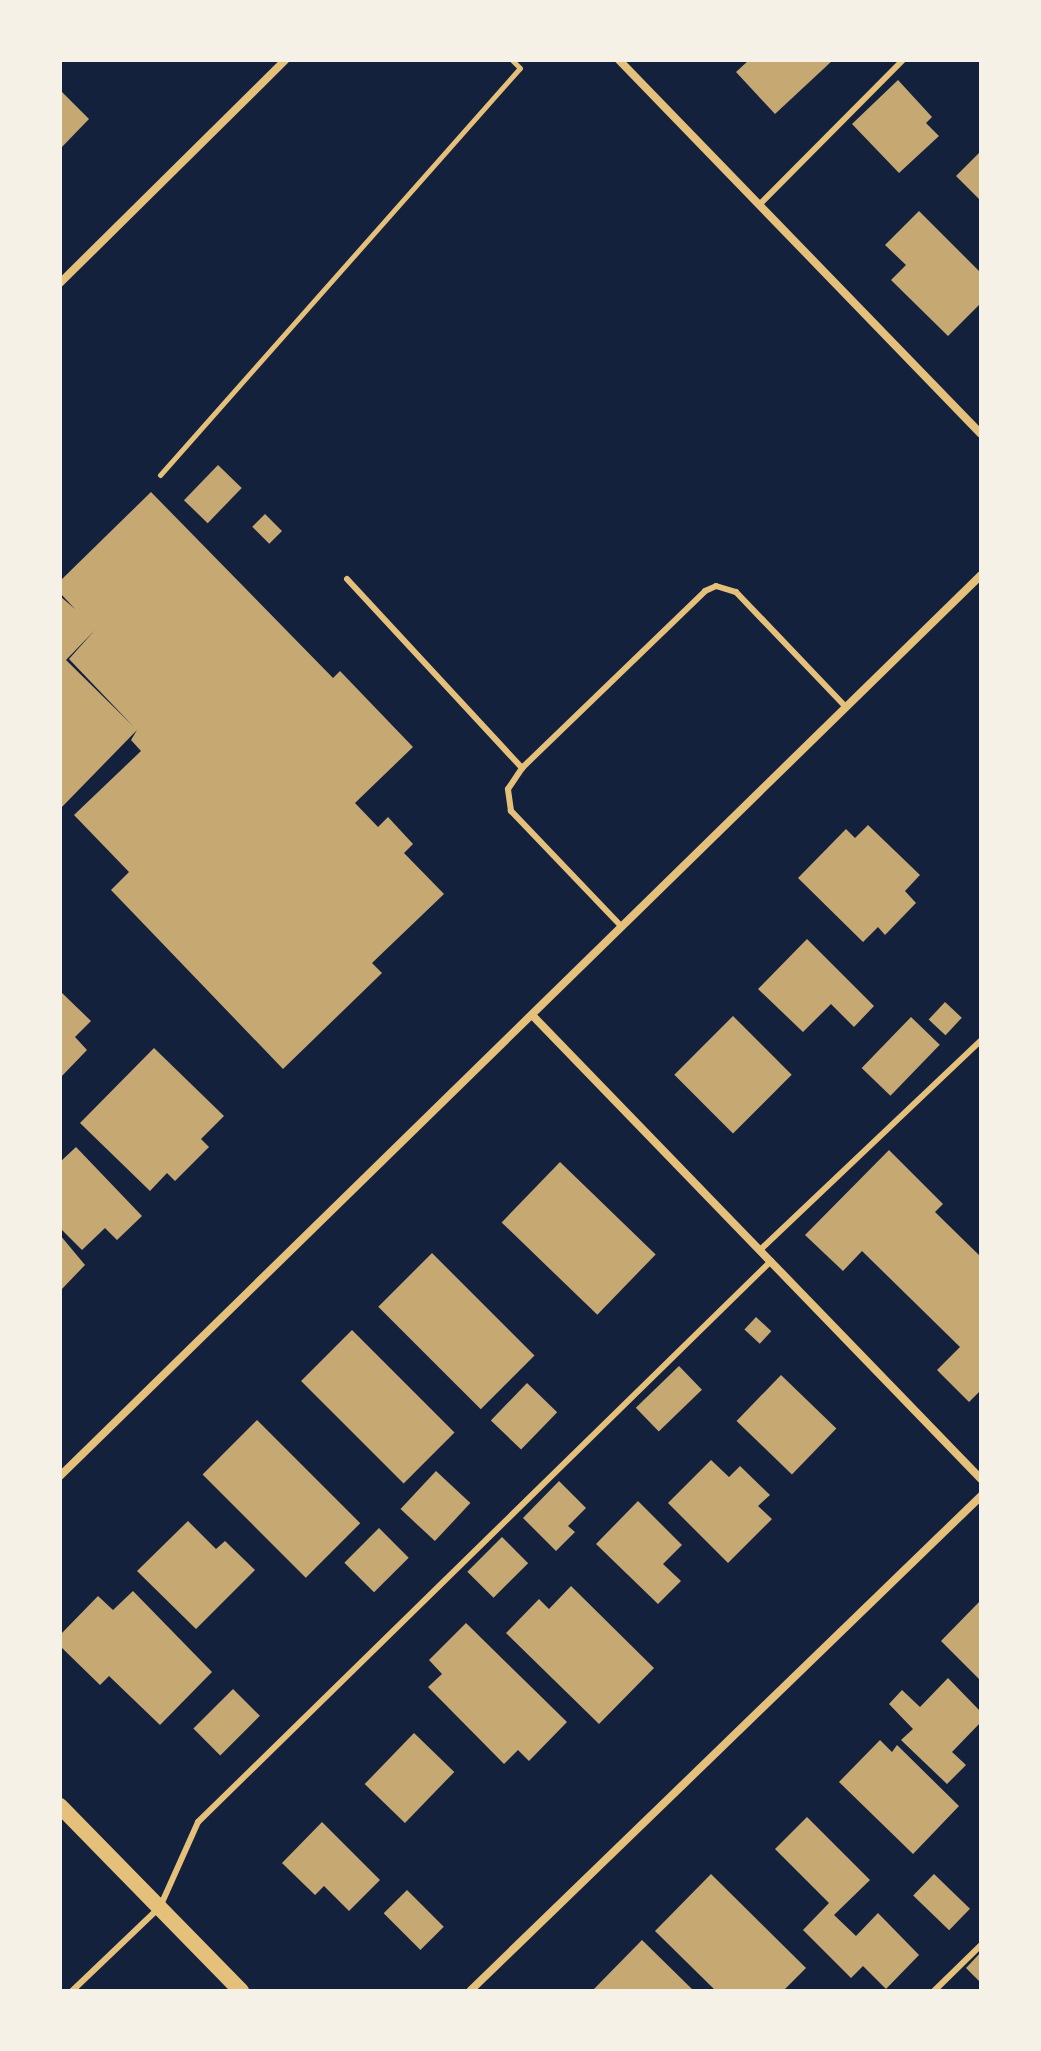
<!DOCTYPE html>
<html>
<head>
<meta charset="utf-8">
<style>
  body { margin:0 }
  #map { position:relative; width:1041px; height:2051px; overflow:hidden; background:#14213d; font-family:Literata,serif }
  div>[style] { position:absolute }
  .building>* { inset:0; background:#c6a872; transform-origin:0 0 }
  .path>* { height:5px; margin:-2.5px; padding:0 2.5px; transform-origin:2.5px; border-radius:2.5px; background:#e5c07b }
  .service>* { height:6px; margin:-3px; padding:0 3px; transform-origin:3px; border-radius:3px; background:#e5c07b }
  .minor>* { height:8px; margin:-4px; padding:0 4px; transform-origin:4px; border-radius:4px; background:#e5c07b }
  .secondary>* { height:16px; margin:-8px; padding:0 8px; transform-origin:8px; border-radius:8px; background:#e5c07b }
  span { translate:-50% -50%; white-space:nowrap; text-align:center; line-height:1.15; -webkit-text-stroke:6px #f6f1e7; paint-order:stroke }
  .frame { position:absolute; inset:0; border:62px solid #f6f1e7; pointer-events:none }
</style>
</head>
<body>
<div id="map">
  <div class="building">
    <div style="clip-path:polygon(749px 60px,833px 60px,775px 114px,736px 72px)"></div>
    <div style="clip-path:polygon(898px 80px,932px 117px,926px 123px,939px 136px,899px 173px,852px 124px)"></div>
    <div style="clip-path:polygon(60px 90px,89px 119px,60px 149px)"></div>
    <div style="clip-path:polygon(981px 151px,981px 201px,956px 176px)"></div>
    <div style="clip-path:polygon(919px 211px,981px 273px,981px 303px,948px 336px,891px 280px,906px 265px,885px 245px)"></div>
    <div style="left:218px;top:465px;width:33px;height:49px;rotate:44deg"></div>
    <div style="clip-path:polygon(evenodd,151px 492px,333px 678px,340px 671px,413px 747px,355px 803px,378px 827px,388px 817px,413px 844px,404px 853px,444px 894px,372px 963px,382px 973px,283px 1069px,111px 890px,129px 872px,74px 815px,141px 751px,131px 740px,137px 730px,60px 809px,60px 596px,75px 609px,60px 593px,60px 581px,151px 492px,95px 630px,69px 659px,133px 726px,66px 660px,95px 630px)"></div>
    <div style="left:265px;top:514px;width:24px;height:18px;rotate:45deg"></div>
    <div style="clip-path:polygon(868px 825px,920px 875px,905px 891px,916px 903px,885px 935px,878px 927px,863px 942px,798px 878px,846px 829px,855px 838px)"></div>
    <div style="clip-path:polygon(807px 939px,874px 1006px,854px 1027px,831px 1004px,803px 1032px,758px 989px)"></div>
    <div style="clip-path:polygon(60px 991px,91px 1021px,75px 1037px,87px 1050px,60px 1078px)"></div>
    <div style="left:945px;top:1002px;width:23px;height:24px;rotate:43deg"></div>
    <div style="left:733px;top:1016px;width:83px;height:83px;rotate:45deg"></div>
    <div style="left:911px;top:1017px;width:40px;height:71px;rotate:44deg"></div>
    <div style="clip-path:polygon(154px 1048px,224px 1116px,201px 1139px,209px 1147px,175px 1181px,167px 1173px,150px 1191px,80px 1123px)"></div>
    <div style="clip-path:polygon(76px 1147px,142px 1216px,117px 1240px,105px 1228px,82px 1250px,60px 1228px,60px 1162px)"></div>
    <div style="clip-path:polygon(889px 1150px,943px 1204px,935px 1212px,981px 1257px,981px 1390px,969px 1402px,937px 1370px,960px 1347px,862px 1251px,843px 1271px,805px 1235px)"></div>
    <div style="left:560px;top:1162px;width:133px;height:84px;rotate:44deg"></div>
    <div style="clip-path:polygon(60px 1235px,85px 1265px,60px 1291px)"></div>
    <div style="left:432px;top:1253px;width:145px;height:76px;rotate:45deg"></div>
    <div style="left:756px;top:1317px;width:21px;height:17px;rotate:43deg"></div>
    <div style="left:352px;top:1330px;width:145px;height:72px;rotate:45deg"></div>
    <div style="left:679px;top:1366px;width:33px;height:60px;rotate:46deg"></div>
    <div style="left:781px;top:1375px;width:77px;height:64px;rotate:44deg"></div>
    <div style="left:527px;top:1383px;width:42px;height:52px;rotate:44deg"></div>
    <div style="left:257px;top:1420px;width:146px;height:77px;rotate:45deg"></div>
    <div style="clip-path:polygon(711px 1460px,729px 1477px,740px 1466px,770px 1495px,758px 1506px,772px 1519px,728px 1563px,668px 1503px)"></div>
    <div style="left:436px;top:1471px;width:47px;height:52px;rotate:43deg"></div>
    <div style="clip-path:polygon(559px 1481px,586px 1508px,568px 1526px,575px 1532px,556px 1551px,523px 1518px)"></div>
    <div style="clip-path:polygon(638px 1501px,682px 1545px,663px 1564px,681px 1581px,658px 1604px,596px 1544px)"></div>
    <div style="clip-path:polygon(188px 1521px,216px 1549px,225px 1541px,255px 1570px,196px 1629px,137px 1571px)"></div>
    <div style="left:379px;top:1528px;width:42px;height:49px;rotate:45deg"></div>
    <div style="left:502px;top:1537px;width:37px;height:49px;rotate:45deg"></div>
    <div style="clip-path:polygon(571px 1586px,654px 1668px,599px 1724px,506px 1633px,539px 1599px,549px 1609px)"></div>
    <div style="clip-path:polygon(133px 1591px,212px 1672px,160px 1725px,109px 1676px,100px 1685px,60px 1646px,60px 1635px,98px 1596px,113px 1610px)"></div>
    <div style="clip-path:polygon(981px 1600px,981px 1681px,941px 1641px)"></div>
    <div style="clip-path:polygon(466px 1623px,567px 1722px,529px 1761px,518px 1750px,504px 1764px,428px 1687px,442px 1674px,429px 1660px)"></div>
    <div style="clip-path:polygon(948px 1678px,981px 1712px,981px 1722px,952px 1752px,966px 1765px,947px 1784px,901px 1740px,913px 1729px,889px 1704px,902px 1690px,920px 1707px)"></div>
    <div style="left:233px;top:1689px;width:38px;height:56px;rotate:45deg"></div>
    <div style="left:414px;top:1733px;width:56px;height:71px;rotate:44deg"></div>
    <div style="clip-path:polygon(880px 1740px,892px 1752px,897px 1745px,959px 1806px,913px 1854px,839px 1782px)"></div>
    <div style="clip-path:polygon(807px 1817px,870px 1880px,834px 1915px,856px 1936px,878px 1913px,919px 1955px,886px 1989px,863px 1966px,851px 1978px,803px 1930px,829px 1903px,775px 1849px)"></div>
    <div style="clip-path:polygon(322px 1822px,380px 1880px,349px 1911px,324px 1886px,315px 1895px,282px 1863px)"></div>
    <div style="clip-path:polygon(711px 1874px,806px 1968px,783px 1991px,716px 1991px,655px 1931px)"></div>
    <div style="left:934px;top:1874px;width:50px;height:30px;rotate:44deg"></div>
    <div style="left:407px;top:1890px;width:52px;height:33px;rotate:45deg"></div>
    <div style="clip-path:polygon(642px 1940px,694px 1991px,592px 1991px)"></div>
    <div style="clip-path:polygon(981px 1952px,981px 1983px,966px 1968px)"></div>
  </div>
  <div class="path">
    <div style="left:160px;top:475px;width:543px;rotate:-48.51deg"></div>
    <div style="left:520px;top:68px;width:11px;rotate:-135deg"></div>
  </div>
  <div class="service">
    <div style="left:759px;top:205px;width:204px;rotate:-45.2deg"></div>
    <div style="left:347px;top:579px;width:258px;rotate:47.2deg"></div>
    <div style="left:622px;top:927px;width:161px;rotate:-133.7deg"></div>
    <div style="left:511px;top:811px;width:22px;rotate:-98deg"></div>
    <div style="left:508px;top:789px;width:25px;rotate:-56deg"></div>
    <div style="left:522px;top:768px;width:255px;rotate:-44deg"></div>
    <div style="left:705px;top:591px;width:12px;rotate:-24deg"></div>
    <div style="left:716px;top:586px;width:21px;rotate:17deg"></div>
    <div style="left:736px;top:592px;width:159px;rotate:46.3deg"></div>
    <div style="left:760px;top:1250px;width:305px;rotate:-43.5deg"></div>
    <div style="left:72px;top:1991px;width:122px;rotate:-43.7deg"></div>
    <div style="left:160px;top:1907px;width:93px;rotate:-65.9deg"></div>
    <div style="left:198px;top:1822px;width:802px;rotate:-44.39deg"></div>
    <div style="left:934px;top:1991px;width:66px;rotate:-44.4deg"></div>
  </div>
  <div class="minor">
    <div style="left:619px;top:60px;width:520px;rotate:45.93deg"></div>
    <div style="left:60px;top:283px;width:317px;rotate:-44.7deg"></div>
    <div style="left:532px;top:1015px;width:646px;rotate:45.94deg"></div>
    <div style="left:60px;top:1476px;width:1288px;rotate:-44.37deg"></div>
    <div style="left:470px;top:1991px;width:711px;rotate:-44.09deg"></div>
  </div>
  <div class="secondary">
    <div style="left:60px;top:1806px;width:259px;rotate:45.6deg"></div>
  </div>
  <div class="frame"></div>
</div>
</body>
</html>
